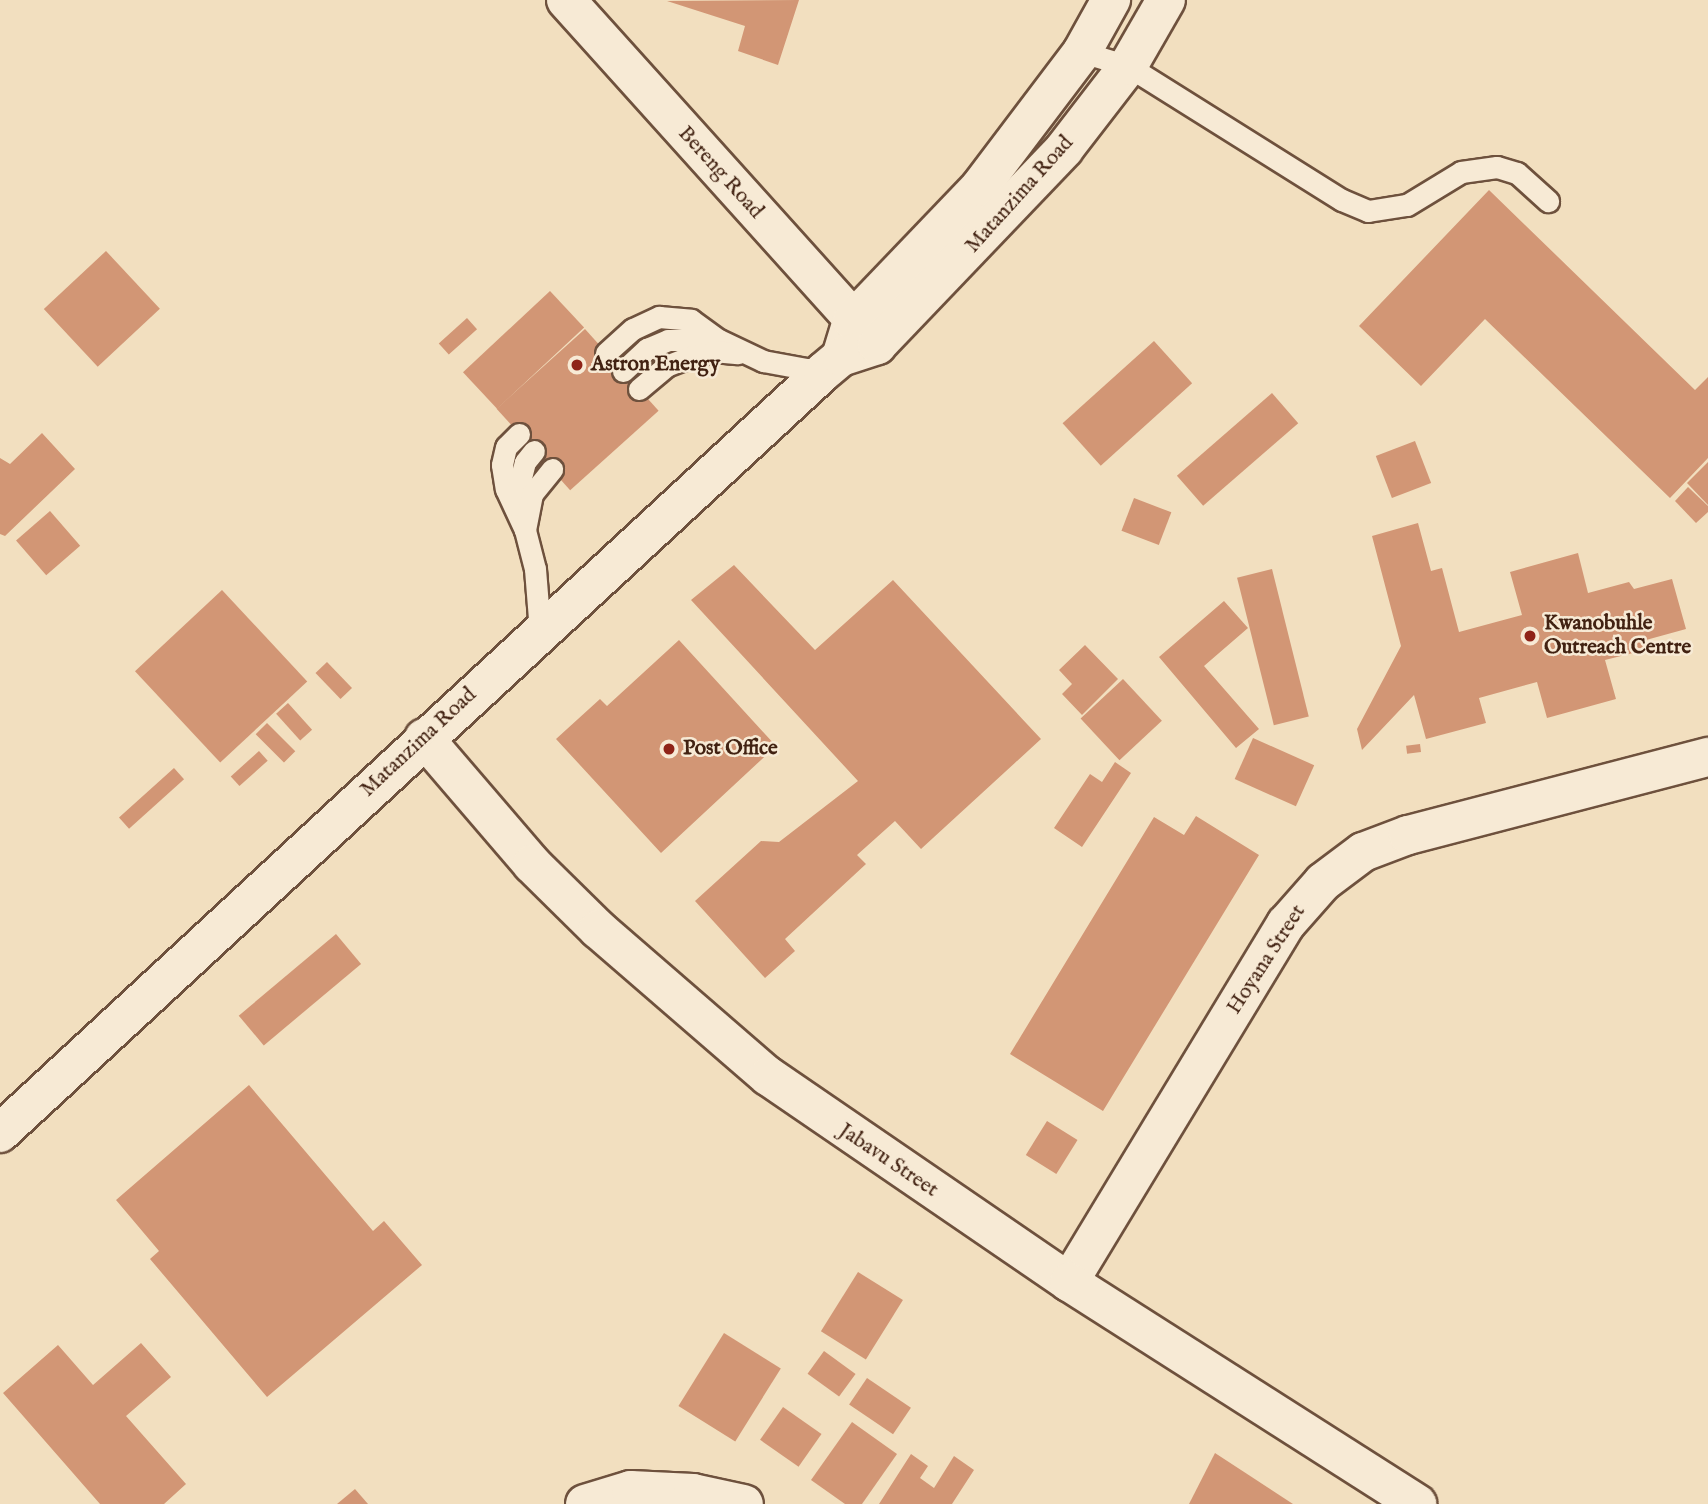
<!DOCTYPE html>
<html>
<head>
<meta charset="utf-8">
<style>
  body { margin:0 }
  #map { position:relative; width:1708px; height:1504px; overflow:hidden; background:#f2dfbf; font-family:"IM FELL English",serif }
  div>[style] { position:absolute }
  .building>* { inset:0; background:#d29675; transform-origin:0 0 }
  .roads { filter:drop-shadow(2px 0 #6e513d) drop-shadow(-2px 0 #6e513d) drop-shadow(0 2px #6e513d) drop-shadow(0 -2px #6e513d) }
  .service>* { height:21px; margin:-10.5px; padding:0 10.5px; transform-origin:10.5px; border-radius:10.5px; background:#f7ead5 }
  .minor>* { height:38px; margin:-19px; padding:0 19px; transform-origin:19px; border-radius:19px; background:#f7ead5 }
  .tertiary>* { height:38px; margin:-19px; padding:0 19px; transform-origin:19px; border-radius:19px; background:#f7ead5 }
  .dots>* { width:19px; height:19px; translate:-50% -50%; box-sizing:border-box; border:4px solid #f7ead5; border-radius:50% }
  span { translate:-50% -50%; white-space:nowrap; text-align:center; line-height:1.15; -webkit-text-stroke:5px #f7ead5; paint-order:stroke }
  .street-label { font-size:21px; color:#422212 }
  .poi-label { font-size:21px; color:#422212; font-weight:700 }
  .left { translate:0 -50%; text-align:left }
</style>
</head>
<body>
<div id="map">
  <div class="building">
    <div style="clip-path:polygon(799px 0,778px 65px,738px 51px,745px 26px,667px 1px)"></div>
    <div style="clip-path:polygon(1489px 190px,1695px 390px,1708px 377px,1708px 458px,1670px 498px,1485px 319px,1421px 386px,1359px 326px)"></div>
    <div style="left:106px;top:251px;width:79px;height:85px;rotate:47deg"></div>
    <div style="left:550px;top:291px;width:50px;height:119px;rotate:47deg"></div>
    <div style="left:467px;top:318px;width:15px;height:38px;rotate:48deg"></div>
    <div style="left:585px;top:329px;width:110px;height:119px;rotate:48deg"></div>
    <div style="left:1154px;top:341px;width:57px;height:123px;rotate:48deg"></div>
    <div style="left:1272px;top:393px;width:40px;height:126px;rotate:49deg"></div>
    <div style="clip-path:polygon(42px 433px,75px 469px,5px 536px,0 534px,0 458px,10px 464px)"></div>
    <div style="left:1415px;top:441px;width:45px;height:42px;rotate:69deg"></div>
    <div style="clip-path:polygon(1708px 462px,1708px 505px,1687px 483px)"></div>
    <div style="clip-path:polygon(1688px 487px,1708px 506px,1708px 512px,1696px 523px,1675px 501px)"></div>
    <div style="left:1134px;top:498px;width:40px;height:35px;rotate:21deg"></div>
    <div style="left:50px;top:511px;width:46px;height:45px;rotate:49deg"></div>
    <div style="clip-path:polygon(1418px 523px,1431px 571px,1442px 568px,1459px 632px,1522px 615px,1510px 572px,1578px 553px,1588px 593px,1629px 582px,1634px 589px,1672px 579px,1686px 629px,1646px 640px,1649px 649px,1605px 660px,1616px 699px,1547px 718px,1537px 682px,1479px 698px,1486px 723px,1426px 739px,1414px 695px,1362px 750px,1357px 729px,1401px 646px,1372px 536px)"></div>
    <div style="clip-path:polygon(734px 565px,815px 650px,893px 580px,1041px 739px,921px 849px,895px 821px,857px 855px,866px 864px,785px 939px,795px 951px,765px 978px,695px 901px,761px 841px,779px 842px,858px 781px,691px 600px)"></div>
    <div style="left:1272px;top:569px;width:152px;height:36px;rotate:76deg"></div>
    <div style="left:222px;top:590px;width:125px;height:119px;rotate:47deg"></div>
    <div style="clip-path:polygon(1224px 601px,1248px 628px,1204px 666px,1259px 729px,1236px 748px,1159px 657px)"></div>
    <div style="clip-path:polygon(679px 640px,776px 746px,661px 853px,556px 739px,600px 699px,607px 706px)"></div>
    <div style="clip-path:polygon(1085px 645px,1118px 679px,1082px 715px,1062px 694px,1072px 684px,1059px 670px)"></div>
    <div style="left:327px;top:662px;width:36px;height:16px;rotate:46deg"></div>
    <div style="left:1123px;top:679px;width:57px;height:58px;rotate:47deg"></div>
    <div style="left:288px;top:703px;width:36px;height:16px;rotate:48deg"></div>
    <div style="left:267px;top:723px;width:40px;height:16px;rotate:45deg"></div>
    <div style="left:1253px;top:738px;width:67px;height:45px;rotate:24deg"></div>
    <div style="left:1420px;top:744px;width:8px;height:14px;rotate:83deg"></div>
    <div style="left:259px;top:751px;width:13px;height:38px;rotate:48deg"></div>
    <div style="clip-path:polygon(1115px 762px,1131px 773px,1082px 847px,1054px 828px,1090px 774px,1102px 782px)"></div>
    <div style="left:174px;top:768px;width:15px;height:74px;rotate:48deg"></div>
    <div style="clip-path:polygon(1196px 816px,1259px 855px,1103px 1111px,1010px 1054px,1154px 817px,1184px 835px)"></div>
    <div style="left:336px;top:934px;width:39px;height:127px;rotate:50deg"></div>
    <div style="clip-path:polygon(249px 1085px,373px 1231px,384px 1221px,422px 1265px,267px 1397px,150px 1259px,159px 1251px,116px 1200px)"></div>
    <div style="left:1047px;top:1121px;width:36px;height:40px;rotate:32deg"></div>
    <div style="left:858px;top:1272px;width:53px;height:70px;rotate:32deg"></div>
    <div style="left:724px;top:1333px;width:67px;height:86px;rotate:32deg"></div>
    <div style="clip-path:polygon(141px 1343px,171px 1377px,126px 1416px,186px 1484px,164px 1504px,100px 1504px,3px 1393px,58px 1345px,93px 1385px)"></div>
    <div style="left:824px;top:1351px;width:39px;height:28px;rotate:36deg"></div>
    <div style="left:867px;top:1378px;width:53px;height:32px;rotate:34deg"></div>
    <div style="left:783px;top:1407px;width:47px;height:40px;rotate:35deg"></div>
    <div style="clip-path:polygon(852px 1422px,897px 1454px,862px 1504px,845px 1504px,811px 1480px)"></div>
    <div style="clip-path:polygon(1215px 1453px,1293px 1504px,1189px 1504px)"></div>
    <div style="clip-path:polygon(911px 1454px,928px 1466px,920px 1478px,934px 1488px,954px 1456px,974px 1470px,952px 1504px,879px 1504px)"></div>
    <div style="clip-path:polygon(355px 1489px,368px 1504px,337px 1504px)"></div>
  </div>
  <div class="roads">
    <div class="service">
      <div style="left:1082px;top:52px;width:48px;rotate:16.9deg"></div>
      <div style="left:1128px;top:66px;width:252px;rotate:32.1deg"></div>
      <div style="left:1342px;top:200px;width:28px;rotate:23deg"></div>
      <div style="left:1368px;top:211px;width:39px;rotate:-9deg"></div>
      <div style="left:1407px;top:205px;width:63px;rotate:-31.4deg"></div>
      <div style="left:1461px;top:172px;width:36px;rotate:-8deg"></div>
      <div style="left:1497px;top:167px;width:21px;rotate:17deg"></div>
      <div style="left:1517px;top:173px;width:42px;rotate:42.1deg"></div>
      <div style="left:606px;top:353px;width:36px;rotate:-42deg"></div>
      <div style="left:633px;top:329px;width:29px;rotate:-25deg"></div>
      <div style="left:659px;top:317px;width:32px;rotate:5deg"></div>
      <div style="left:691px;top:320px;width:34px;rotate:36deg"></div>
      <div style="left:719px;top:340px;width:49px;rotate:25.5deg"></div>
      <div style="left:763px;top:361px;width:61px;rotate:10.4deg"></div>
      <div style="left:623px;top:371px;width:33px;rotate:-43deg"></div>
      <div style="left:647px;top:349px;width:23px;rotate:-23deg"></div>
      <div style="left:668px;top:340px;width:47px"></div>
      <div style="left:639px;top:389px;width:35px;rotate:-40deg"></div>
      <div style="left:666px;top:366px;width:25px;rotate:-21deg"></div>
      <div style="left:689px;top:357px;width:25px;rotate:-14deg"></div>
      <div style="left:713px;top:351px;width:25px;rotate:5deg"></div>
      <div style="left:519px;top:434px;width:18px;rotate:135deg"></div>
      <div style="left:506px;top:447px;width:18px;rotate:103deg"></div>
      <div style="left:502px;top:465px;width:24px;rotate:81deg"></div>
      <div style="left:506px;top:489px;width:45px;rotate:65.1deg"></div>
      <div style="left:525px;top:530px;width:40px;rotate:75.6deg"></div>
      <div style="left:535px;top:569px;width:62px;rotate:85.4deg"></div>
      <div style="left:514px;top:505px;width:44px;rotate:-75.7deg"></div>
      <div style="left:525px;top:462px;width:14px;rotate:-51deg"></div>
      <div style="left:525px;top:530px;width:37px;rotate:-79deg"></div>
      <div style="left:532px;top:494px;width:32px;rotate:-51deg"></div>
    </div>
    <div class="minor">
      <div style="left:566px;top:0;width:462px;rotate:48deg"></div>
      <div style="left:1069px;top:1282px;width:419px;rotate:-58.8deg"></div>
      <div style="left:1286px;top:924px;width:56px;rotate:-48.6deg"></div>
      <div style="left:1323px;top:882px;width:50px;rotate:-36.9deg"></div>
      <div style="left:1363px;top:852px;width:48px;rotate:-20.7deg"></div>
      <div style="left:1408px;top:835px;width:310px;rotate:-14.6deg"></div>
      <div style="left:585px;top:1504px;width:48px;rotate:-16.9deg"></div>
      <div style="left:631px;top:1490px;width:62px;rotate:2.8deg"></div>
      <div style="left:693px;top:1493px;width:52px;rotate:12.2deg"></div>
    </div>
    <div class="tertiary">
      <div style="left:841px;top:357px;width:38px;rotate:-73deg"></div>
      <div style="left:852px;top:321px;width:185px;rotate:-46.3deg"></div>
      <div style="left:980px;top:187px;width:169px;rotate:-52.9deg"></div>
      <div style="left:1082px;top:52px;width:60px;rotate:-60.9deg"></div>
      <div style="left:424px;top:738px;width:166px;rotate:49.4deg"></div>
      <div style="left:532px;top:864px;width:93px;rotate:44.6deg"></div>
      <div style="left:598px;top:929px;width:225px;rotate:40.9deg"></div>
      <div style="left:768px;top:1076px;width:365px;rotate:34.4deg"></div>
      <div style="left:1069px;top:1282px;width:413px;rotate:32.5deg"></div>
      <div style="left:0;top:1133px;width:1121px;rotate:-42.76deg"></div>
      <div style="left:823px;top:372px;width:23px;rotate:-40deg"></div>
      <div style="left:841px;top:357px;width:38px;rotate:-18deg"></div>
      <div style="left:877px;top:345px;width:271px;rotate:-46.3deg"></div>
      <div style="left:1064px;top:149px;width:105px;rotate:-52.4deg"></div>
      <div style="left:1128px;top:66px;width:76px;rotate:-60.1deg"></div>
    </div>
  </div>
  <div class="dots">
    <div style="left:577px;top:365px;background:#8f2418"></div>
    <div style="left:1530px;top:636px;background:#8f2418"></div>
    <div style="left:669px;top:749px;background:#8f2418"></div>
  </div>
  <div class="street-label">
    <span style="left:720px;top:173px;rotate:48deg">Bereng Road</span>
    <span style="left:1020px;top:195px;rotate:-48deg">Matanzima Road</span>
    <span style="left:419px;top:743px;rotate:-43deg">Matanzima Road</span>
    <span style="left:1267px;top:960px;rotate:-57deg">Hoyana Street</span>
    <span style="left:888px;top:1161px;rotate:34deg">Jabavu Street</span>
  </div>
  <div class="poi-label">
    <span class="left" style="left:591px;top:365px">Astron Energy</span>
    <span class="left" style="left:1544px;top:636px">Kwanobuhle<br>Outreach Centre</span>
    <span class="left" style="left:683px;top:749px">Post Office</span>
  </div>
</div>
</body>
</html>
